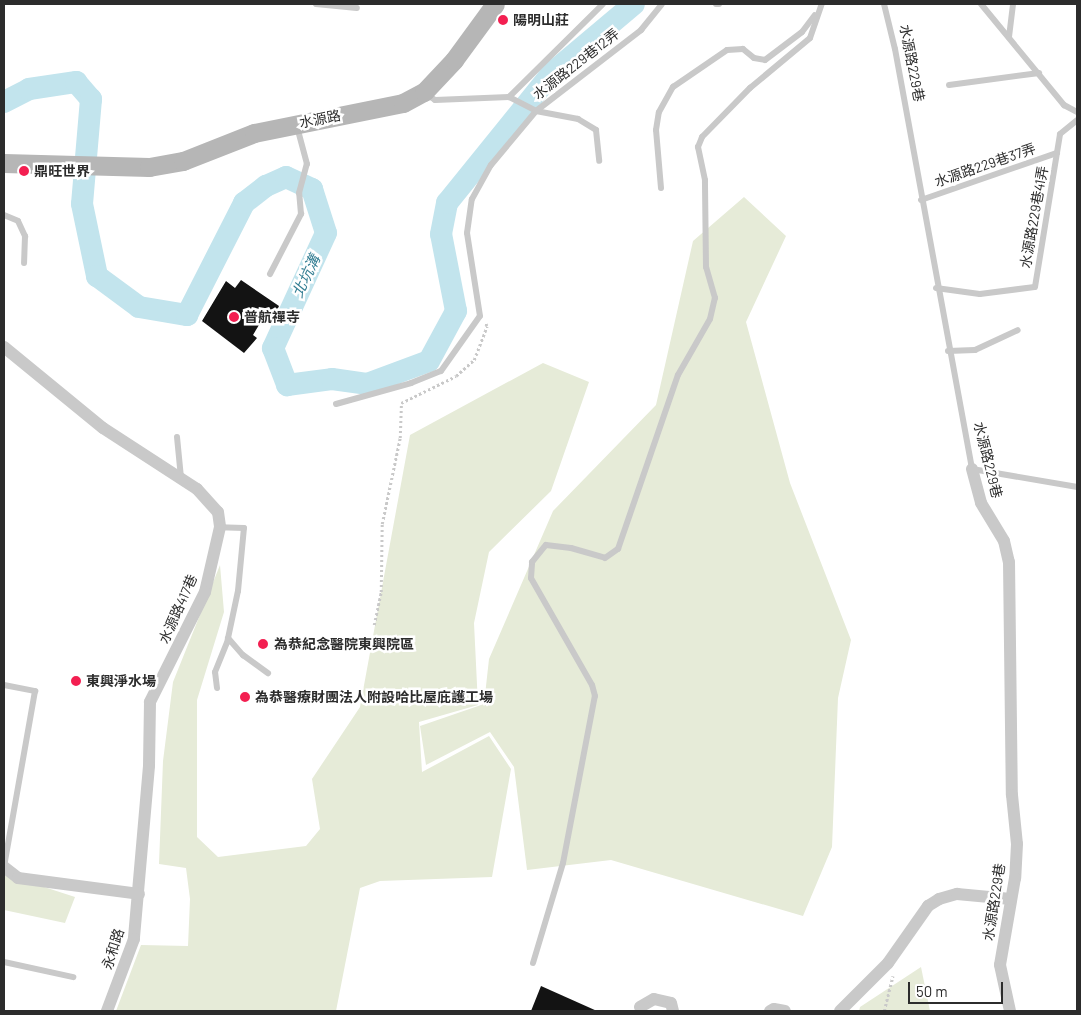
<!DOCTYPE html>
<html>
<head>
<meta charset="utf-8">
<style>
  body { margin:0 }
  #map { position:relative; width:1081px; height:1015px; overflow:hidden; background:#fff; font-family:Barlow,"Noto Sans TC",sans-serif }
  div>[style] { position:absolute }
  .green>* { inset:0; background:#e6ebd8 }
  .river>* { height:22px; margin:-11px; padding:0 11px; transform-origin:11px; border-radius:11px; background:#c2e4ed }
  .building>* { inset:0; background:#131313 }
  .path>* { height:2.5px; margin-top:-1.25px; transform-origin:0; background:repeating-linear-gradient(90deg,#c9c9c9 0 2.5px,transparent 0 5px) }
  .lane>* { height:6px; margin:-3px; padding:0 3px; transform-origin:3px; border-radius:3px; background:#c9c9c9 }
  .street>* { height:12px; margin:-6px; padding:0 6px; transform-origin:6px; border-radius:6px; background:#c9c9c9 }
  .secondary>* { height:19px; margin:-9.5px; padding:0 9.5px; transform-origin:9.5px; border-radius:9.5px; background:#b6b6b6 }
  .dots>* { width:14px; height:14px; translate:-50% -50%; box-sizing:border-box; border:2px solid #fff; border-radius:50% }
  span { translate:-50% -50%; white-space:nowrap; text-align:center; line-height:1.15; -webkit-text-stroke:5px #fff; paint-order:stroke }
  .poi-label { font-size:14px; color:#2c2c2c; font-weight:700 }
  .left { translate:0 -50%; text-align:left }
  .street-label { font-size:14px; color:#2c2c2c }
  .water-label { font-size:15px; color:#357f94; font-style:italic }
  .frame { position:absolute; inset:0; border:5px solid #2c2c2c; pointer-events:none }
  .scale { position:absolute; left:908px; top:982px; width:95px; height:22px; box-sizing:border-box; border:2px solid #2c2c2c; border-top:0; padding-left:6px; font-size:15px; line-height:18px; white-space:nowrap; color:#2c2c2c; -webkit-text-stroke:4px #fff; paint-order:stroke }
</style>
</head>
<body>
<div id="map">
  <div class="green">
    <div style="clip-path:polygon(744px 197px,786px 236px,746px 322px,790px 483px,851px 640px,838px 698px,832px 847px,803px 916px,611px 860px,527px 870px,514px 767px,490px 732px,426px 765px,420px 726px,484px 704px,489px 659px,553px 511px,656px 405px,693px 241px)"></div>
    <div style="clip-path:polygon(543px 363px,589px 382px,551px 491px,489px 552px,474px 623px,478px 705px,419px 722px,422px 772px,489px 736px,511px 769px,492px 877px,380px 881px,360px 888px,336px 1011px,116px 1011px,141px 945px,188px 946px,190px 899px,186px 868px,159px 864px,163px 761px,173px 682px,220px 565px,224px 612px,197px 700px,197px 837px,218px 857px,306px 846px,320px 829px,312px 779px,360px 707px,410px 435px)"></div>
    <div style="clip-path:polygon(4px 874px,75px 897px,65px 923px,4px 910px)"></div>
    <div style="clip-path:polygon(921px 967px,930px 1011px,859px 1011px,860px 1007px)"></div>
  </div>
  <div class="river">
    <div style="left:4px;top:102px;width:28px;rotate:-27deg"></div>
    <div style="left:29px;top:89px;width:48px;rotate:-8.5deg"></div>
    <div style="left:76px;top:82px;width:23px;rotate:49deg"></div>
    <div style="left:91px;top:99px;width:105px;rotate:94.9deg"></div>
    <div style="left:82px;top:204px;width:74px;rotate:78.2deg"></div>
    <div style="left:97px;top:276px;width:52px;rotate:36.4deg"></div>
    <div style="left:139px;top:307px;width:49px;rotate:9.5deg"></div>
    <div style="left:187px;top:315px;width:126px;rotate:-63deg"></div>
    <div style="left:244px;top:203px;width:28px;rotate:-38deg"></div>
    <div style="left:266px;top:186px;width:22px;rotate:-24deg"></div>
    <div style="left:286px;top:177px;width:29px;rotate:25deg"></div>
    <div style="left:312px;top:189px;width:46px;rotate:72.3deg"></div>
    <div style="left:326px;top:233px;width:127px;rotate:114.7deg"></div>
    <div style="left:273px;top:348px;width:40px;rotate:69deg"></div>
    <div style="left:287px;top:385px;width:45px;rotate:-7.6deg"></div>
    <div style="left:332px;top:379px;width:35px;rotate:8deg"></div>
    <div style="left:367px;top:384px;width:66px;rotate:-20.4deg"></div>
    <div style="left:429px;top:361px;width:57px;rotate:-61.6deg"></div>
    <div style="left:456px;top:311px;width:78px;rotate:-101deg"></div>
    <div style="left:441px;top:234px;width:32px;rotate:-79deg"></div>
    <div style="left:447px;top:203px;width:167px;rotate:-51.1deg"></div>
    <div style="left:552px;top:73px;width:107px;rotate:-40.1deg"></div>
  </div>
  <div class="building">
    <div style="clip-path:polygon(241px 280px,279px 306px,273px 319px,265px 315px,253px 335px,257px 338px,244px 353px,202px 321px,226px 281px,235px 288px)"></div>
    <div style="clip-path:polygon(541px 986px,597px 1011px,531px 1011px)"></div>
  </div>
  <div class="path">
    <div style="left:374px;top:625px;width:34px;rotate:-78deg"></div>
    <div style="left:381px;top:592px;width:68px;rotate:-89.2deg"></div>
    <div style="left:382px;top:524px;width:88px;rotate:-78.2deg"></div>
    <div style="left:400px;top:438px;width:35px;rotate:-88deg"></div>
    <div style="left:401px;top:403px;width:61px;rotate:-26.1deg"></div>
    <div style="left:456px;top:376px;width:24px;rotate:-42deg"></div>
    <div style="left:474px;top:360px;width:36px;rotate:-69deg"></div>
    <div style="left:487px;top:326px;width:4px;rotate:-124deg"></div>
    <div style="left:884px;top:1011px;width:36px;rotate:-76deg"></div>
  </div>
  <div class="lane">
    <div style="left:316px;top:4px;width:41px;rotate:5.6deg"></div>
    <div style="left:716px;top:4px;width:3px"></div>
    <div style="left:884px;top:4px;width:46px;rotate:76.3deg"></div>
    <div style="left:895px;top:49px;width:427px;rotate:79.6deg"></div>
    <div style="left:972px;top:469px;width:107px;rotate:9.7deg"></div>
    <div style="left:981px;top:4px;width:131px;rotate:50.6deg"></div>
    <div style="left:1064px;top:105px;width:15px;rotate:28deg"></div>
    <div style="left:1009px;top:37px;width:33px;rotate:-83deg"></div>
    <div style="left:949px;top:85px;width:91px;rotate:-7.6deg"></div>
    <div style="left:425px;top:93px;width:12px;rotate:35deg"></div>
    <div style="left:435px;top:100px;width:74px;rotate:-2.3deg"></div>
    <div style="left:509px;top:97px;width:132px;rotate:-44.7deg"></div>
    <div style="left:509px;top:97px;width:30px;rotate:27deg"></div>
    <div style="left:536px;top:111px;width:43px;rotate:10.8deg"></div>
    <div style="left:578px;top:119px;width:21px;rotate:31deg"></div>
    <div style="left:596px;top:130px;width:31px;rotate:84deg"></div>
    <div style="left:661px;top:188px;width:58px;rotate:-94.9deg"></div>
    <div style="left:656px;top:130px;width:18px;rotate:-81deg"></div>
    <div style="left:659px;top:112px;width:29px;rotate:-61deg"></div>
    <div style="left:673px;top:87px;width:65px;rotate:-34.4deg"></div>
    <div style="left:727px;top:50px;width:16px;rotate:-4deg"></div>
    <div style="left:743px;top:49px;width:14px;rotate:39deg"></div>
    <div style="left:754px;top:58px;width:11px;rotate:10deg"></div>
    <div style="left:765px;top:60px;width:46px;rotate:-37.1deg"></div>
    <div style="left:802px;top:32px;width:21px;rotate:-53deg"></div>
    <div style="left:921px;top:200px;width:144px;rotate:-19.1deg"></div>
    <div style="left:4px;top:215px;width:15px;rotate:23deg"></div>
    <div style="left:18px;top:221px;width:17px;rotate:65deg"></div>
    <div style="left:25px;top:236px;width:27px;rotate:92deg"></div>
    <div style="left:270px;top:274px;width:68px;rotate:-62.7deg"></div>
    <div style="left:301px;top:214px;width:21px;rotate:-95deg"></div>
    <div style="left:299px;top:193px;width:30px;rotate:-75deg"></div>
    <div style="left:307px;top:164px;width:38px;rotate:-105deg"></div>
    <div style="left:936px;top:288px;width:44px;rotate:7.8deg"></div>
    <div style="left:980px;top:294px;width:55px;rotate:-7.3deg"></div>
    <div style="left:1035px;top:287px;width:155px;rotate:-80.7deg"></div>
    <div style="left:1060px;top:134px;width:22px;rotate:-39deg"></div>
    <div style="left:948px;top:351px;width:27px;rotate:-2deg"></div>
    <div style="left:975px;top:350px;width:47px;rotate:-24.9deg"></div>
    <div style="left:336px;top:404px;width:78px;rotate:-15.6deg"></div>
    <div style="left:411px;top:383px;width:32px;rotate:-22deg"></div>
    <div style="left:441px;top:371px;width:67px;rotate:-54.7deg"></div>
    <div style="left:480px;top:316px;width:84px;rotate:-98.9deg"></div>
    <div style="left:467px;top:233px;width:34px;rotate:-82deg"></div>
    <div style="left:472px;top:199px;width:39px;rotate:-61deg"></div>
    <div style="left:491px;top:165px;width:70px;rotate:-50.2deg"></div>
    <div style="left:536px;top:111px;width:133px;rotate:-37.6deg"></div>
    <div style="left:641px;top:30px;width:33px;rotate:-51deg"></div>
    <div style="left:177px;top:437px;width:41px;rotate:84.4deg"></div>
    <div style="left:228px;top:638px;width:23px;rotate:49deg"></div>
    <div style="left:243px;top:655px;width:31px;rotate:36deg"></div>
    <div style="left:4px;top:685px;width:32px;rotate:11deg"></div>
    <div style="left:35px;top:691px;width:179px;rotate:100deg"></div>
    <div style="left:217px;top:688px;width:16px;rotate:-97deg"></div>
    <div style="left:215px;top:672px;width:31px;rotate:-68deg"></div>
    <div style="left:227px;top:643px;width:53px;rotate:-78.1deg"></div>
    <div style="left:238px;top:591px;width:63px;rotate:-84.6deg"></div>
    <div style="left:244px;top:528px;width:24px;rotate:-178deg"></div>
    <div style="left:4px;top:962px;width:71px;rotate:12.3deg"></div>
    <div style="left:533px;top:963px;width:104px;rotate:-73.3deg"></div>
    <div style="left:563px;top:863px;width:170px;rotate:-79.2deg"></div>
    <div style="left:595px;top:696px;width:11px;rotate:-105deg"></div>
    <div style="left:592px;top:685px;width:123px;rotate:-119.7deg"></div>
    <div style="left:531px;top:578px;width:16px;rotate:-86deg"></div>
    <div style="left:532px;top:562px;width:22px;rotate:-51deg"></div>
    <div style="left:546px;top:545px;width:25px;rotate:7deg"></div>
    <div style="left:571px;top:548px;width:35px;rotate:16deg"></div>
    <div style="left:605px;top:558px;width:16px;rotate:-35deg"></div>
    <div style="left:618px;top:549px;width:184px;rotate:-71deg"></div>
    <div style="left:678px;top:375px;width:64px;rotate:-60.3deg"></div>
    <div style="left:710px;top:319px;width:22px;rotate:-77deg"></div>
    <div style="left:715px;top:298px;width:32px;rotate:-106deg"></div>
    <div style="left:706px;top:267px;width:87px;rotate:-90.7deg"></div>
    <div style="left:705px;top:180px;width:34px;rotate:-102deg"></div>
    <div style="left:698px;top:147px;width:11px;rotate:-68deg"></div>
    <div style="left:702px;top:137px;width:69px;rotate:-45.6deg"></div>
    <div style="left:750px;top:88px;width:78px;rotate:-39.8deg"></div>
    <div style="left:810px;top:38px;width:36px;rotate:-71deg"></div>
  </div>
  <div class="street">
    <div style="left:4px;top:347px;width:128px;rotate:39.3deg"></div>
    <div style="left:103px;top:428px;width:112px;rotate:33deg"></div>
    <div style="left:197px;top:489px;width:31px;rotate:48deg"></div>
    <div style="left:218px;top:512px;width:15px;rotate:82deg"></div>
    <div style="left:220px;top:527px;width:67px;rotate:103deg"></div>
    <div style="left:205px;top:592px;width:123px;rotate:116.6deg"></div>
    <div style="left:150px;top:702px;width:64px;rotate:90.9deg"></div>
    <div style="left:149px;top:766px;width:174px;rotate:95deg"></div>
    <div style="left:134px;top:939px;width:77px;rotate:110.6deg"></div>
    <div style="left:972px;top:469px;width:35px;rotate:75deg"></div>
    <div style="left:981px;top:503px;width:44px;rotate:58.8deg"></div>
    <div style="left:1004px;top:541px;width:22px;rotate:77deg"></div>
    <div style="left:1009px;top:562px;width:233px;rotate:89.3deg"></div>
    <div style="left:1012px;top:795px;width:49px;rotate:84.2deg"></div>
    <div style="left:1017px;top:844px;width:34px;rotate:93deg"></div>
    <div style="left:1015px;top:878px;width:88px;rotate:99.8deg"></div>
    <div style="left:1000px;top:965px;width:47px;rotate:77.7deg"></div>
    <div style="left:4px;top:867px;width:18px;rotate:38deg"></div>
    <div style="left:18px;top:878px;width:122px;rotate:7.5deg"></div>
    <div style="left:640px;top:1007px;width:16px;rotate:-30deg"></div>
    <div style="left:654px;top:999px;width:17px;rotate:13deg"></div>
    <div style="left:671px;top:1003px;width:8px;rotate:76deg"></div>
    <div style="left:770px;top:1011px;width:4px;rotate:-27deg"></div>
    <div style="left:774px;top:1009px;width:11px;rotate:10deg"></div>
    <div style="left:840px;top:1011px;width:68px;rotate:-45deg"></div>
    <div style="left:888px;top:963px;width:70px;rotate:-54.9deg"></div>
    <div style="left:928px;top:906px;width:13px;rotate:-32deg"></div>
    <div style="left:939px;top:899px;width:19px;rotate:-16deg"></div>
    <div style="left:957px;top:894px;width:54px;rotate:5.3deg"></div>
  </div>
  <div class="secondary">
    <div style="left:4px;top:163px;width:145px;rotate:1.6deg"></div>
    <div style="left:149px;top:167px;width:35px;rotate:-10deg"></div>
    <div style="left:183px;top:161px;width:76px;rotate:-21.5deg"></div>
    <div style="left:254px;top:133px;width:152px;rotate:-11.4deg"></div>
    <div style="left:403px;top:103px;width:24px;rotate:-28deg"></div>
    <div style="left:424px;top:92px;width:44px;rotate:-46.8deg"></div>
    <div style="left:454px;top:60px;width:69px;rotate:-53.8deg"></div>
  </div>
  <div class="dots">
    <div style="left:503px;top:20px;background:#f31f51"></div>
    <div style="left:24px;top:171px;background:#f31f51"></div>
    <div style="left:234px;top:317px;background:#f31f51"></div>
    <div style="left:263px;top:644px;background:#f31f51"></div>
    <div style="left:76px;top:681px;background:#f31f51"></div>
    <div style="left:245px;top:697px;background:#f31f51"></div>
  </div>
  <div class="poi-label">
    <span class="left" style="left:513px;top:20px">陽明山莊</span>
    <span class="left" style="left:34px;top:171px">鼎旺世界</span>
    <span class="left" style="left:244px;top:317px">普航禪寺</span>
    <span class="left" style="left:274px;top:644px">為恭紀念醫院東興院區</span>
    <span class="left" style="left:86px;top:681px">東興淨水場</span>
    <span class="left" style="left:255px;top:697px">為恭醫療財團法人附設哈比屋庇護工場</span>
  </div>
  <div class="street-label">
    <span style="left:912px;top:63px;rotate:79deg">水源路229巷</span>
    <span style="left:576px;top:64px;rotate:-38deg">水源路229巷12弄</span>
    <span style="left:320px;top:119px;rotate:-11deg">水源路</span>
    <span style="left:985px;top:165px;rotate:-19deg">水源路229巷37弄</span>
    <span style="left:1034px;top:217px;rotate:-80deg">水源路229巷41弄</span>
    <span style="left:988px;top:460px;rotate:76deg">水源路229巷</span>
    <span style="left:178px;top:609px;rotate:-66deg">水源路417巷</span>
    <span style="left:994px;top:902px;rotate:-81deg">水源路229巷</span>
    <span style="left:113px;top:949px;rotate:-72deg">永和路</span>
  </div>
  <div class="water-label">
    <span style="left:306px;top:276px;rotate:-65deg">北坑溝</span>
  </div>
  <div class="frame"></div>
  <div class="scale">50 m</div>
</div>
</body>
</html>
